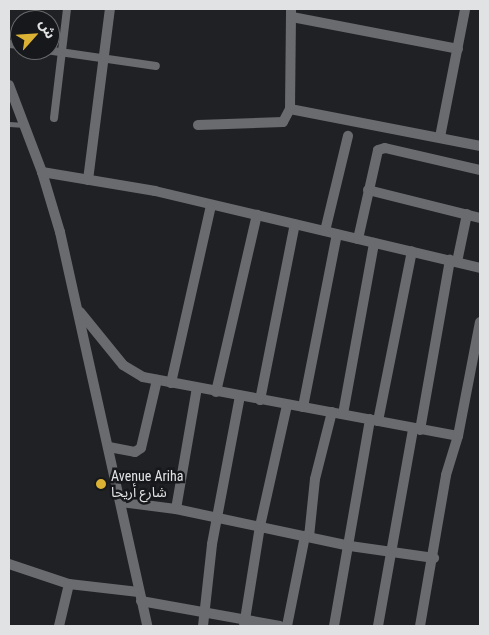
<!DOCTYPE html>
<html>
<head>
<meta charset="utf-8">
<style>
  body { margin:0 }
  #map { position:relative; width:489px; height:635px; overflow:hidden; background:#202124; font-family:"Roboto Condensed","Noto Sans Arabic",sans-serif }
  div>[style] { position:absolute }
  .service>* { height:5px; margin:-2.5px; padding:0 2.5px; transform-origin:2.5px; border-radius:2.5px; background:#6a6b6f }
  .pedestrian>* { height:8px; margin:-4px; padding:0 4px; transform-origin:4px; border-radius:4px; background:#6a6b6f }
  .minor>* { height:10px; margin:-5px; padding:0 5px; transform-origin:5px; border-radius:5px; background:#6a6b6f }
  .dots>* { width:14px; height:14px; translate:-50% -50%; box-sizing:border-box; border:2px solid #17181b; border-radius:50% }
  span { translate:-50% -50%; white-space:nowrap; text-align:center; line-height:1.15; -webkit-text-stroke:5px #17181b; paint-order:stroke }
  .poi-label { font-size:14px; color:#e1e2e4 }
  .left { translate:0 -50%; text-align:left }
  .frame { position:absolute; inset:0; border:10px solid #e1e2e4; pointer-events:none }
  .north { position:absolute; left:10px; top:10px; width:50px; height:50px; box-sizing:border-box; background:#17181b; border:1px solid #68696b; border-radius:50%; rotate:64deg; font-size:14px; font-weight:700; line-height:20px; text-align:center; color:#e1e2e4 }
  .north::after { content:''; display:block; margin:auto; width:18px; height:22px; background:#dbb233; clip-path:polygon(50% 0,100% 100%,50% 72%,0 100%) }
</style>
</head>
<body>
<div id="map">
  <div class="service">
    <div style="left:9px;top:124px;width:16px;rotate:4deg"></div>
  </div>
  <div class="pedestrian">
    <div style="left:9px;top:44px;width:11px;rotate:5deg"></div>
    <div style="left:46px;top:50px;width:111px;rotate:8.3deg"></div>
    <div style="left:54px;top:118px;width:110px;rotate:-83.2deg"></div>
  </div>
  <div class="minor">
    <div style="left:292px;top:17px;width:169px;rotate:10.9deg"></div>
    <div style="left:9px;top:85px;width:93px;rotate:69.2deg"></div>
    <div style="left:42px;top:172px;width:63px;rotate:73.3deg"></div>
    <div style="left:60px;top:232px;width:403px;rotate:77.5deg"></div>
    <div style="left:290px;top:109px;width:194px;rotate:11deg"></div>
    <div style="left:198px;top:125px;width:85px;rotate:-2deg"></div>
    <div style="left:283px;top:122px;width:15px;rotate:-62deg"></div>
    <div style="left:290px;top:109px;width:100px;rotate:-89.4deg"></div>
    <div style="left:440px;top:137px;width:130px;rotate:-78.9deg"></div>
    <div style="left:42px;top:172px;width:115px;rotate:9.5deg"></div>
    <div style="left:155px;top:191px;width:334px;rotate:13.3deg"></div>
    <div style="left:88px;top:180px;width:172px;rotate:-82.7deg"></div>
    <div style="left:368px;top:190px;width:115px;rotate:14deg"></div>
    <div style="left:325px;top:231px;width:98px;rotate:-76.4deg"></div>
    <div style="left:358px;top:239px;width:91px;rotate:-77.3deg"></div>
    <div style="left:378px;top:150px;width:7px;rotate:-16deg"></div>
    <div style="left:385px;top:148px;width:98px;rotate:13deg"></div>
    <div style="left:457px;top:262px;width:49px;rotate:-78.2deg"></div>
    <div style="left:80px;top:312px;width:68px;rotate:50.9deg"></div>
    <div style="left:123px;top:365px;width:23px;rotate:31deg"></div>
    <div style="left:143px;top:377px;width:320px;rotate:10.6deg"></div>
    <div style="left:171px;top:383px;width:182px;rotate:-77.3deg"></div>
    <div style="left:216px;top:392px;width:182px;rotate:-77deg"></div>
    <div style="left:260px;top:400px;width:179px;rotate:-78.8deg"></div>
    <div style="left:303px;top:407px;width:176px;rotate:-78.9deg"></div>
    <div style="left:343px;top:414px;width:174px;rotate:-79.7deg"></div>
    <div style="left:378px;top:421px;width:173px;rotate:-78.7deg"></div>
    <div style="left:420px;top:430px;width:173px;rotate:-80deg"></div>
    <div style="left:109px;top:447px;width:26px;rotate:11deg"></div>
    <div style="left:135px;top:452px;width:7px;rotate:-34deg"></div>
    <div style="left:141px;top:448px;width:70px;rotate:-76.8deg"></div>
    <div style="left:121px;top:502px;width:55px;rotate:7.3deg"></div>
    <div style="left:176px;top:509px;width:178px;rotate:12deg"></div>
    <div style="left:350px;top:546px;width:85px;rotate:8.1deg"></div>
    <div style="left:176px;top:509px;width:123px;rotate:-80.2deg"></div>
    <div style="left:309px;top:537px;width:58px;rotate:-84.1deg"></div>
    <div style="left:315px;top:479px;width:69px;rotate:-75.8deg"></div>
    <div style="left:9px;top:564px;width:63px;rotate:18.4deg"></div>
    <div style="left:69px;top:584px;width:70px;rotate:6.5deg"></div>
    <div style="left:141px;top:601px;width:141px;rotate:10.2deg"></div>
    <div style="left:59px;top:626px;width:43px;rotate:-76.6deg"></div>
    <div style="left:203px;top:626px;width:82px;rotate:-83.7deg"></div>
    <div style="left:212px;top:544px;width:151px;rotate:-79.3deg"></div>
    <div style="left:244px;top:626px;width:101px;rotate:-80.9deg"></div>
    <div style="left:260px;top:526px;width:124px;rotate:-77.4deg"></div>
    <div style="left:287px;top:626px;width:92px;rotate:-78.7deg"></div>
    <div style="left:334px;top:626px;width:210px;rotate:-80.1deg"></div>
    <div style="left:378px;top:626px;width:200px;rotate:-79.9deg"></div>
    <div style="left:420px;top:626px;width:153px;rotate:-80.2deg"></div>
    <div style="left:446px;top:475px;width:41px;rotate:-72.9deg"></div>
    <div style="left:458px;top:436px;width:116px;rotate:-79.1deg"></div>
  </div>
  <div class="dots">
    <div style="left:101px;top:484px;background:#dbb233"></div>
  </div>
  <div class="poi-label">
    <span class="left" style="left:111px;top:484px">Avenue Ariha<br>شارع أريحا</span>
  </div>
  <div class="frame"></div>
  <div class="north">ش</div>
</div>
</body>
</html>
